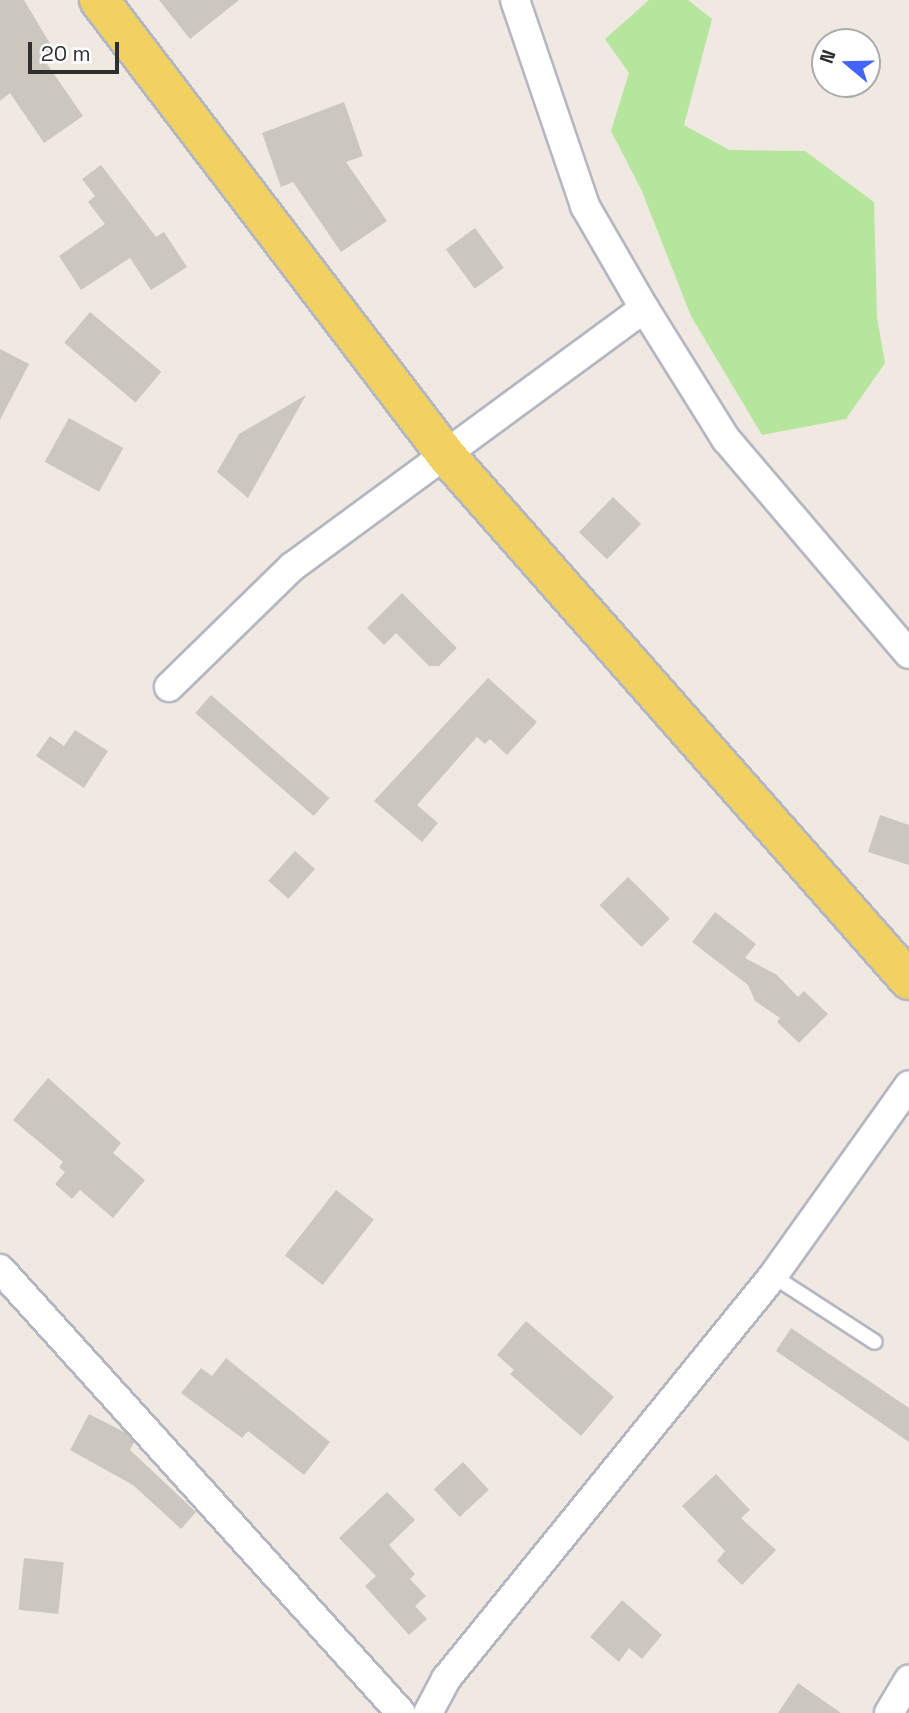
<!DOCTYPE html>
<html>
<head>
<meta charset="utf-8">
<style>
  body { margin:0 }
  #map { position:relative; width:909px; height:1713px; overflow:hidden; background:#efe9e1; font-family:"Space Grotesk",sans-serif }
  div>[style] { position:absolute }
  .green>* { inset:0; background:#b6e59e }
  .building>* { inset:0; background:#cbc7bf; transform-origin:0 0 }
  .roads { filter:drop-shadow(2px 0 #b4b7c1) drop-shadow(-2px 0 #b4b7c1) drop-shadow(0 2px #b4b7c1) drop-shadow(0 -2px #b4b7c1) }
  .lane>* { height:14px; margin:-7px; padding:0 7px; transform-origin:7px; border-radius:7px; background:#fff }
  .street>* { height:28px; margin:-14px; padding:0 14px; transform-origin:14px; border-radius:14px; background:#fff }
  .primary>* { height:38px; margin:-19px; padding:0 19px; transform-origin:19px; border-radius:19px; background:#f2d163 }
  span { translate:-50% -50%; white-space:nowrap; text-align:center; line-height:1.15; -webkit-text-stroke:5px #fff; paint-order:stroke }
  .north { position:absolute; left:811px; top:28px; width:70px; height:70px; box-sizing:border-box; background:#fff; border:2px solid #ababab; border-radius:50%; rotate:289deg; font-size:19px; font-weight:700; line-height:28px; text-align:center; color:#2e2e2e }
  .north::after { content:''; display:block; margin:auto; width:24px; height:32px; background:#4264fb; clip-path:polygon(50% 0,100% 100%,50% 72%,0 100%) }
  .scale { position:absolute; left:28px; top:42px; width:91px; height:32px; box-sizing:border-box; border:4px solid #2e2e2e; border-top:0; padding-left:9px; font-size:21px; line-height:24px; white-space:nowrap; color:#2e2e2e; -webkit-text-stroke:5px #fff; paint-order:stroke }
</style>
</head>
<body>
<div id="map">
  <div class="green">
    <div style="clip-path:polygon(649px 0,688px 0,712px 19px,684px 125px,729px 150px,805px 151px,874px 202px,877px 317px,885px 363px,846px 419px,762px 435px,691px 316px,641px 189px,611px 131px,629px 73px,605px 39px)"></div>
  </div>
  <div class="building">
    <div style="clip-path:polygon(0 0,24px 0,58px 57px,47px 64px,83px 116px,44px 143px,10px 93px,0 101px)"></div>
    <div style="clip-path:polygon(159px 0,239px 0,190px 39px)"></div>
    <div style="clip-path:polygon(344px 102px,363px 156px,346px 162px,387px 221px,341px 252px,293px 182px,281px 187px,262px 133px)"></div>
    <div style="clip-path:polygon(101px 165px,156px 237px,164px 232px,187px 267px,151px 290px,130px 258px,81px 290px,59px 256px,105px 224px,88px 202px,95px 196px,82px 179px)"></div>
    <div style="left:475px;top:228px;width:49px;height:36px;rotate:54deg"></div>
    <div style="left:90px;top:312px;width:93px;height:40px;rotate:40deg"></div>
    <div style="clip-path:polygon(0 349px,29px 364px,0 420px)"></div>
    <div style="clip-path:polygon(306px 395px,248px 498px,217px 472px,239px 434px)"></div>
    <div style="left:69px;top:418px;width:62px;height:50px;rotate:29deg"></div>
    <div style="left:613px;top:497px;width:39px;height:49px;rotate:44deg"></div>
    <div style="clip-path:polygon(402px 593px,457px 648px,439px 666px,429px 666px,396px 633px,384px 645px,367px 628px)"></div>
    <div style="clip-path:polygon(488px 678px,537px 722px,507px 755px,490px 739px,485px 744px,477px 737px,417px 805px,438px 823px,422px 842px,374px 801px)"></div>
    <div style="left:211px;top:695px;width:157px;height:24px;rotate:41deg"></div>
    <div style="clip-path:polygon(75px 730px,108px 751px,84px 788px,36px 756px,50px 736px,64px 746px)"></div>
    <div style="clip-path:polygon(880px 815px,909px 825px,909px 865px,868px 852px)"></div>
    <div style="left:295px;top:851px;width:27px;height:40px;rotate:42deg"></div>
    <div style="left:628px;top:877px;width:59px;height:40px;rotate:45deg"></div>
    <div style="clip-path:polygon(715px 912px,756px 944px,745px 958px,777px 975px,798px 997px,804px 991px,828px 1014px,799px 1043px,777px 1022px,780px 1018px,755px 1001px,748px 985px,692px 942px)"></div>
    <div style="clip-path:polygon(48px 1078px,121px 1143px,113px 1153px,145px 1180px,113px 1218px,80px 1190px,72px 1199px,55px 1184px,65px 1172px,59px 1167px,63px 1162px,13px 1120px)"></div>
    <div style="left:336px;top:1190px;width:48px;height:83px;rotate:38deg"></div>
    <div style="clip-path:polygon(526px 1321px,614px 1397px,581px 1436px,510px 1374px,514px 1370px,497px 1355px)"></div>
    <div style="clip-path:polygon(791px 1328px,909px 1408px,909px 1442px,776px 1351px)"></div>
    <div style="clip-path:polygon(226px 1358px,330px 1442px,304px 1475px,248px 1431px,242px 1438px,181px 1393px,201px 1368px,212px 1376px)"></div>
    <div style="clip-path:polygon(89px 1414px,126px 1433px,134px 1442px,130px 1450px,196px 1512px,181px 1529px,133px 1485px,70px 1450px)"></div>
    <div style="left:463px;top:1462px;width:38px;height:40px;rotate:47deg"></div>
    <div style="clip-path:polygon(716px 1474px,750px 1510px,741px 1518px,776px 1550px,742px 1585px,717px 1561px,725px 1551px,682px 1506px)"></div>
    <div style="clip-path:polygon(387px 1492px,415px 1520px,389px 1545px,415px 1574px,410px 1579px,426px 1596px,415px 1606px,427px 1619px,409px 1635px,365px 1586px,376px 1576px,339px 1538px)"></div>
    <div style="left:24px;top:1558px;width:40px;height:52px;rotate:6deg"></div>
    <div style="clip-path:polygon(622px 1600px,662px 1635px,642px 1659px,629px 1648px,619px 1662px,590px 1637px)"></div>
    <div style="clip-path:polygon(798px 1683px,841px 1713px,778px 1713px)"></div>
  </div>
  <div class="roads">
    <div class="lane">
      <div style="left:773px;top:1276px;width:121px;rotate:32.9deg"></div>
    </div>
    <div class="street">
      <div style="left:515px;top:0;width:218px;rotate:71.2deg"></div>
      <div style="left:585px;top:206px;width:118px;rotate:60deg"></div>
      <div style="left:644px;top:308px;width:155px;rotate:58deg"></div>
      <div style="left:726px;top:439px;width:282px;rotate:49.6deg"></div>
      <div style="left:169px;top:687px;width:172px;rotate:-44.3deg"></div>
      <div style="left:292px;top:567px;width:437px;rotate:-36.3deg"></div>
      <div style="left:0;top:1269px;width:598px;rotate:47.91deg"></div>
      <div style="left:428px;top:1713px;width:38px;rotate:-62deg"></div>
      <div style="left:446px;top:1679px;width:519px;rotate:-50.94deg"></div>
      <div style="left:773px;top:1276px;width:234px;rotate:-54.5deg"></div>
      <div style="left:889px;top:1713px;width:39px;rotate:-59deg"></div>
    </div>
    <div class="primary">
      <div style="left:99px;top:0;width:572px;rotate:52.67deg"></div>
      <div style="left:446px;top:455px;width:700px;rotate:48.59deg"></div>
    </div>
  </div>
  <div class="north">N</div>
  <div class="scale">20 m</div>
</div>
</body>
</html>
